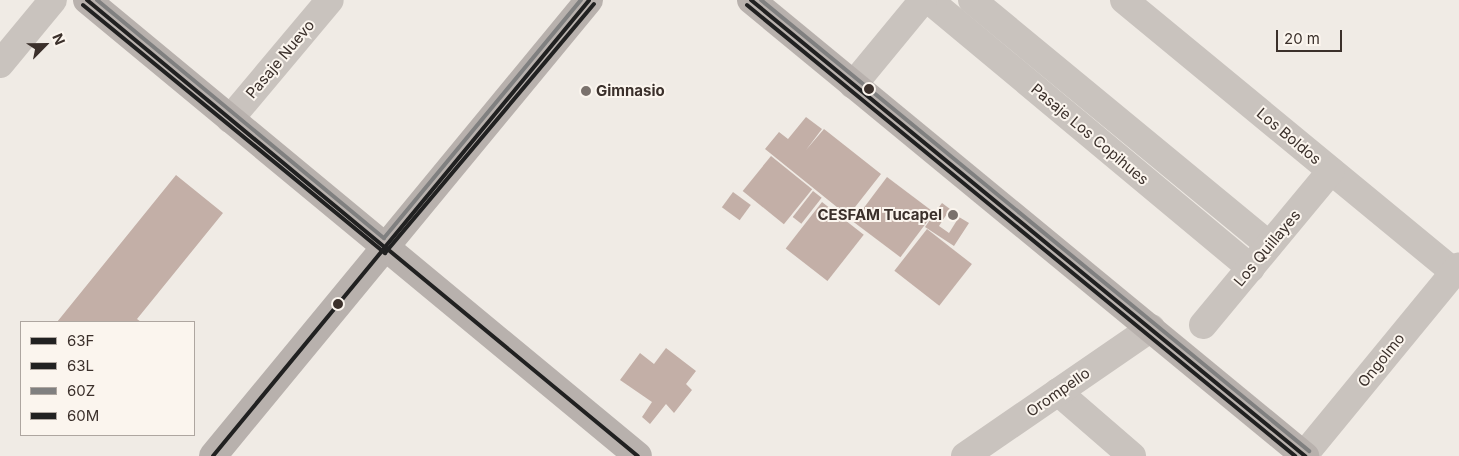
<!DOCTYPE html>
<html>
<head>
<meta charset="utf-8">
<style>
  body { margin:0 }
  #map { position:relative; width:1459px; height:456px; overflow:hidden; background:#f0ebe5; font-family:Inter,sans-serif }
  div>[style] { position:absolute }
  .building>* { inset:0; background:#c3afa7; transform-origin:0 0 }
  .minor>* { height:28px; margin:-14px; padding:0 14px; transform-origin:14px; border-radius:14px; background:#c9c3be }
  .major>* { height:28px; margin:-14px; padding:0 14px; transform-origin:14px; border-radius:14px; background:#b8b1ad }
  .bus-1>* { height:4px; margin:-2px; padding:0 2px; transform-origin:2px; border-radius:2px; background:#212121 }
  .bus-2>* { height:4px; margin:-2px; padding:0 2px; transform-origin:2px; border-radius:2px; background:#212121 }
  .bus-3>* { height:4px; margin:-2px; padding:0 2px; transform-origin:2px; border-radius:2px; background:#808080 }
  .bus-4>* { height:4px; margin:-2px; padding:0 2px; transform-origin:2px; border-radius:2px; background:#212121 }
  .dots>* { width:14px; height:14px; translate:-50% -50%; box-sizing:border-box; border:2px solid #fbf5ee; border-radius:50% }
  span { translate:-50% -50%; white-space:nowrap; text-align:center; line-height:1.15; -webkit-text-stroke:4px #fbf5ee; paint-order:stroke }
  .street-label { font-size:15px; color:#3b302b }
  .poi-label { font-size:15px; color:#3b302b; font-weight:700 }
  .left { translate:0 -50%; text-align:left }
  .right { translate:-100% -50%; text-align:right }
  .legend { position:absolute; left:20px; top:321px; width:175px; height:115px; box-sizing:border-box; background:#fbf5ee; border:1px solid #aea6a0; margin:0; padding:6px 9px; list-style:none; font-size:15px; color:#3b302b }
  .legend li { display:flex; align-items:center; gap:10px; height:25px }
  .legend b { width:25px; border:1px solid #aea6a0 }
  .north { position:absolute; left:20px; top:20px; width:50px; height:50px; -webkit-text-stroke:4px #fbf5ee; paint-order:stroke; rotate:67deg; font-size:14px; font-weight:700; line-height:20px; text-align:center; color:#3b302b }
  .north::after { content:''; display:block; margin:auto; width:18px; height:22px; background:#3b302b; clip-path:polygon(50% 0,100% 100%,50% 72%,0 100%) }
  .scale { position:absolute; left:1276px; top:30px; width:66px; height:22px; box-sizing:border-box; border:2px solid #3b302b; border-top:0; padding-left:6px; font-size:15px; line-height:18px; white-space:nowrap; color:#3b302b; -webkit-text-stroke:4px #fbf5ee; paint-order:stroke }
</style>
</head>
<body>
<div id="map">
  <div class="building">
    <div style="clip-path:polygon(806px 117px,822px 129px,806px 150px,824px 129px,881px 174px,848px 216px,765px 149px,779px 132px,788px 139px)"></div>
    <div style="left:771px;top:156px;width:53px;height:45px;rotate:39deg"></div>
    <div style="clip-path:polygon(176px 175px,223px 213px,137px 319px,141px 322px,57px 322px)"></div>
    <div style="left:887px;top:177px;width:59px;height:56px;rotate:37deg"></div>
    <div style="left:813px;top:191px;width:11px;height:33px;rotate:38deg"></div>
    <div style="left:733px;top:192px;width:22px;height:19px;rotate:36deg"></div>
    <div style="left:822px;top:202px;width:53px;height:59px;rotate:38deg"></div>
    <div style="clip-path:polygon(942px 203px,950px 209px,939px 226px,949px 233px,959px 217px,969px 223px,954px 246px,925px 227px)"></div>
    <div style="left:927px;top:229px;width:57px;height:53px;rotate:38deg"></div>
    <div style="clip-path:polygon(666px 348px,696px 371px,686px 384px,692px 390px,674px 413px,666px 404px,650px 424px,642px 417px,652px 402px,620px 380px,640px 353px,654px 364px)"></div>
  </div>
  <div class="minor">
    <div style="left:929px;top:0;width:419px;rotate:39.8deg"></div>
    <div style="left:972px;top:0;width:385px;rotate:39.5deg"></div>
    <div style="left:1124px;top:0;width:428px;rotate:39.5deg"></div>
    <div style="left:0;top:64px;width:83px;rotate:-50.4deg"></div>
    <div style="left:853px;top:85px;width:110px;rotate:-50.5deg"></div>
    <div style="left:230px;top:119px;width:155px;rotate:-50deg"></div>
    <div style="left:1203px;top:325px;width:200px;rotate:-50.3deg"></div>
    <div style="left:1058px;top:392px;width:98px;rotate:40.9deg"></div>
    <div style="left:1304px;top:455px;width:244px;rotate:-50.6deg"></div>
    <div style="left:965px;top:456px;width:226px;rotate:-34.5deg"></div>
  </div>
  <div class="major">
    <div style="left:87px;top:0;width:715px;rotate:39.61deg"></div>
    <div style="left:751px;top:0;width:718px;rotate:39.46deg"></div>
    <div style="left:213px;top:456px;width:591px;rotate:-50.49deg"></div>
  </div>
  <div class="bus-1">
    <div style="left:87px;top:0;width:387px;rotate:39.7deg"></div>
    <div style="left:385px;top:247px;width:320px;rotate:-50.4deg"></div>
    <div style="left:751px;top:0;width:718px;rotate:39.46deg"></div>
  </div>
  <div class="bus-2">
    <div style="left:83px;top:5px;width:391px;rotate:39.4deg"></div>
    <div style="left:385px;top:253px;width:325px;rotate:-50deg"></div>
    <div style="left:747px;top:5px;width:710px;rotate:39.45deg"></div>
  </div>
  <div class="bus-3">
    <div style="left:97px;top:0;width:373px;rotate:39.7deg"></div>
    <div style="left:384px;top:238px;width:309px;rotate:-50.4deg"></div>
    <div style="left:761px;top:0;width:710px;rotate:39.45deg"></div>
  </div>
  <div class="bus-4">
    <div style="left:213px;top:456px;width:271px;rotate:-50.5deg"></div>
    <div style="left:385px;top:247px;width:328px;rotate:39.6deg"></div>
  </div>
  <div class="dots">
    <div style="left:869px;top:89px;background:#3b302b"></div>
    <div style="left:586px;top:91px;background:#7a716c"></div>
    <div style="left:953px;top:215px;background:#7a716c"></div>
    <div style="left:338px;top:304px;background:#3b302b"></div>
  </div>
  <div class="street-label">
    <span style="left:280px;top:59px;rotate:-50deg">Pasaje Nuevo</span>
    <span style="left:1090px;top:134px;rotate:40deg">Pasaje Los Copihues</span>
    <span style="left:1289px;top:136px;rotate:40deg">Los Boldos</span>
    <span style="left:1267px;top:248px;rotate:-50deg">Los Quillayes</span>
    <span style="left:1381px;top:360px;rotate:-51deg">Ongolmo</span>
    <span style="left:1058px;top:392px;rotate:-35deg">Orompello</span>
  </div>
  <div class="poi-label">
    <span class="left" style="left:596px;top:91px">Gimnasio</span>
    <span class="right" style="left:942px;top:215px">CESFAM Tucapel</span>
  </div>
  <ul class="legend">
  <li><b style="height:6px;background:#212121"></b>63F</li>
  <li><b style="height:6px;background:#212121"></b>63L</li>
  <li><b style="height:6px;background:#808080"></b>60Z</li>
  <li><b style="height:6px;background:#212121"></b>60M</li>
  </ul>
  <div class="north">N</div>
  <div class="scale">20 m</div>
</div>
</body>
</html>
